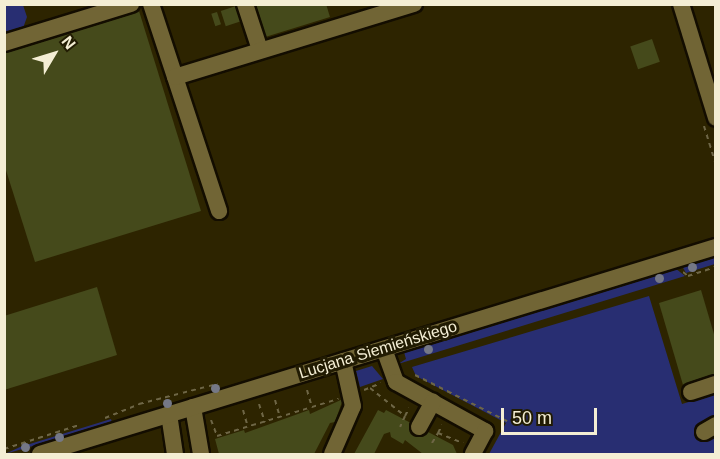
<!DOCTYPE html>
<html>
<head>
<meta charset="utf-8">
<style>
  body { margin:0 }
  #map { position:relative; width:720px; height:459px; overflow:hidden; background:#2d2400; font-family:Arial,sans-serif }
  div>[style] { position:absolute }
  .green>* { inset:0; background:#282e72 }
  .building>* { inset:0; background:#454a1b; transform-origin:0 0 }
  .path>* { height:2px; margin-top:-1px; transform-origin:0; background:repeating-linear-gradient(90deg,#6e6646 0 4.5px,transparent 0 9px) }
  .roads { filter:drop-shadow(2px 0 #130d00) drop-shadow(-2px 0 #130d00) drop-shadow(0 2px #130d00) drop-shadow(0 -2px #130d00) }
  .minor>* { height:16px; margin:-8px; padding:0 8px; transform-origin:8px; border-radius:8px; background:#716535 }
  .trees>* { width:9px; height:9px; margin:-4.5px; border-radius:50%; background:#757886 }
  span { translate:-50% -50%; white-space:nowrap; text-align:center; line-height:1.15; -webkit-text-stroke:6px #211b02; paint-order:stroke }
  .street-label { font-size:16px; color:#f4eed4 }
  .frame { position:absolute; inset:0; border:6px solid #f4eed4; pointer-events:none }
  .north { position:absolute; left:24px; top:24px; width:60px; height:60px; -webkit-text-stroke:4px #211b02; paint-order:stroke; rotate:52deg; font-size:16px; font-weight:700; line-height:24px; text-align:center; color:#f4eed4 }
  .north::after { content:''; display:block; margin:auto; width:21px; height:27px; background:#f4eed4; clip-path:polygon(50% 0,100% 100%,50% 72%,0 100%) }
  .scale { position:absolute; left:501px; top:408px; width:96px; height:27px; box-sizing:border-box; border:3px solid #f4eed4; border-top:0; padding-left:8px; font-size:18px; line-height:21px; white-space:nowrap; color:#f4eed4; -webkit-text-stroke:4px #211b02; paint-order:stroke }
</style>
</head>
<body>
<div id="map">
  <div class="green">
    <div style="clip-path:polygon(5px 5px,23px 5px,27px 17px,22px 31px,5px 36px)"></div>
    <div style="clip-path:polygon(715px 256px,715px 264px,686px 273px,682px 266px)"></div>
    <div style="clip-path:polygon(675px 268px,685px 276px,398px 364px,406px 359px,404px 352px)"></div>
    <div style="clip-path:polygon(649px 296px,682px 404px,715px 394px,715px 454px,489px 454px,506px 423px,416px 376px,412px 367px)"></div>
    <div style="clip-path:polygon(372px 366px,383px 379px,360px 387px,356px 371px)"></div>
    <div style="clip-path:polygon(111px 419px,112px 423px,5px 454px,20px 447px)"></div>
  </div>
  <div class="building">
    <div style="clip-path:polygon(252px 4px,326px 4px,330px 17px,262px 38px)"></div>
    <div style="left:236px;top:6px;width:16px;height:16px;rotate:72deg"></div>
    <div style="clip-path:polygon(139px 11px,201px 211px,35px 262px,4px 164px,4px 53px)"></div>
    <div style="left:217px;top:12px;width:13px;height:6px;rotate:72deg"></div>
    <div style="left:652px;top:39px;width:24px;height:23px;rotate:71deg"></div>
    <div style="clip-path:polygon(97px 287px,117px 355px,4px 390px,4px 316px)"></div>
    <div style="clip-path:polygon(701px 290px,716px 341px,716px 375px,683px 385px,659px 303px)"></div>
    <div style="clip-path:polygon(343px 399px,335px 422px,330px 423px,314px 454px,219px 454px,215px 439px,244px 430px,245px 433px,309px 410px,310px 414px)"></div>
    <div style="clip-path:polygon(378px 410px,384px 413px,386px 410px,453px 445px,457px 454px,423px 454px,405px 440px,403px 444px,391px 437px,390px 432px,384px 434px,374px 454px,354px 454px)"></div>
  </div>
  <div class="path">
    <div style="left:704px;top:126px;width:41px;rotate:72.9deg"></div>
    <div style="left:683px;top:272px;width:6px;rotate:39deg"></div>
    <div style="left:688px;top:276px;width:29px;rotate:-18deg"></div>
    <div style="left:415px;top:375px;width:103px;rotate:26.6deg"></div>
    <div style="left:370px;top:388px;width:45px;rotate:38.7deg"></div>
    <div style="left:405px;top:416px;width:12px;rotate:114deg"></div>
    <div style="left:307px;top:390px;width:18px;rotate:74deg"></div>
    <div style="left:364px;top:390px;width:18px;rotate:-22deg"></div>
    <div style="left:275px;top:400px;width:18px;rotate:74deg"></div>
    <div style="left:259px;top:404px;width:19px;rotate:72deg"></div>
    <div style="left:243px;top:410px;width:18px;rotate:74deg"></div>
    <div style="left:405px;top:416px;width:9px;rotate:-63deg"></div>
    <div style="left:105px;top:418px;width:37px;rotate:-22deg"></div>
    <div style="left:139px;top:404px;width:81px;rotate:-14.4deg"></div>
    <div style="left:211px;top:420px;width:17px;rotate:69deg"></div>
    <div style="left:217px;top:436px;width:127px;rotate:-17deg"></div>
    <div style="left:438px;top:433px;width:9px;rotate:-63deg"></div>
    <div style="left:432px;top:443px;width:12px;rotate:-59deg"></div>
    <div style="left:438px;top:433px;width:27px;rotate:22deg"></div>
    <div style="left:4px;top:449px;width:79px;rotate:-17.7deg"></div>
  </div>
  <div class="roads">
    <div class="minor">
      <div style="left:151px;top:4px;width:218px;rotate:71.8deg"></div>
      <div style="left:245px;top:4px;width:48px;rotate:71.9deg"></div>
      <div style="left:681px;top:4px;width:119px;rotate:72.9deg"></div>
      <div style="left:4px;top:43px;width:133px;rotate:-17.1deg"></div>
      <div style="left:175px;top:77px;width:250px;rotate:-17deg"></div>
      <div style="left:384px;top:349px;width:35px;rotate:70deg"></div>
      <div style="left:396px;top:382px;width:102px;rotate:28.8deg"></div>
      <div style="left:485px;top:431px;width:26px;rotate:118deg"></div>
      <div style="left:691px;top:392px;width:26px;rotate:-18deg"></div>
      <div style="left:193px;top:407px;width:48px;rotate:80.3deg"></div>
      <div style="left:169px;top:414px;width:40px;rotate:81.5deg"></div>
      <div style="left:419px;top:427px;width:29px;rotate:-61deg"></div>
      <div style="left:704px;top:432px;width:14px;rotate:-30deg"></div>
      <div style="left:40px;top:454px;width:707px;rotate:-17.03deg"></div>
      <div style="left:332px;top:454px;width:52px;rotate:-66.4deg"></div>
      <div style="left:353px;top:406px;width:46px;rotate:-102.5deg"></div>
    </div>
  </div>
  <div class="trees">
    <div style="left:692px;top:267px"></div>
    <div style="left:659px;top:278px"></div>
    <div style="left:428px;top:349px"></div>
    <div style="left:215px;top:388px"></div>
    <div style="left:167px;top:403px"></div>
    <div style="left:59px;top:437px"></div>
    <div style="left:25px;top:447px"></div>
  </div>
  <div class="street-label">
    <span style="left:378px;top:350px;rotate:-17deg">Lucjana Siemieńskiego</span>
  </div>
  <div class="frame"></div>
  <div class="north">N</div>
  <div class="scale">50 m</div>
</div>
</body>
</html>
